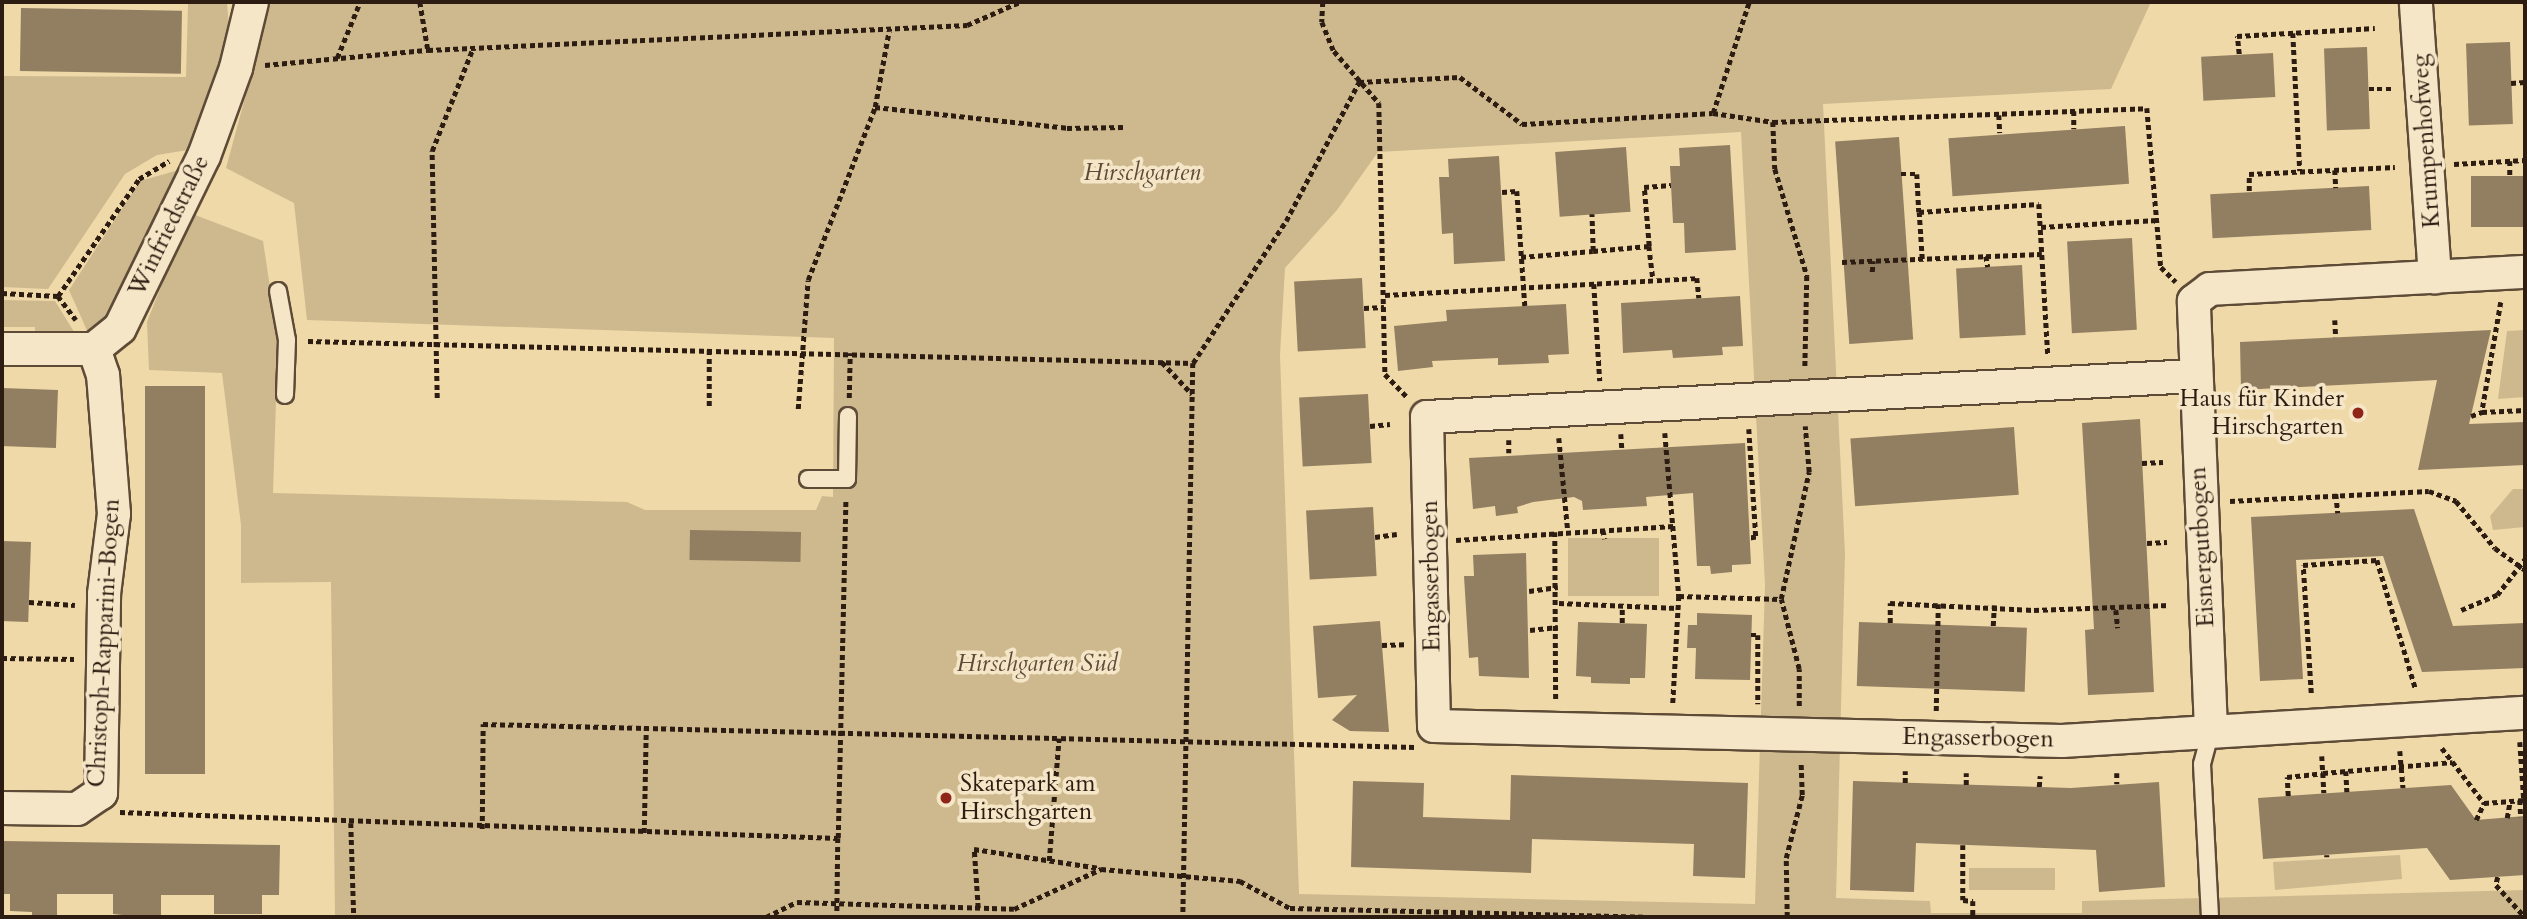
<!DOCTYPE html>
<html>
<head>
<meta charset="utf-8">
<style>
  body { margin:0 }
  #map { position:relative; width:2527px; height:919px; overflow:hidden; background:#efd9a9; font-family:Cardo,serif }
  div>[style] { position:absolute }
  .green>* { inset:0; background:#ceb98f; transform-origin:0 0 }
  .building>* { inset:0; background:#927e60; transform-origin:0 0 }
  .path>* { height:4.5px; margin-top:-2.25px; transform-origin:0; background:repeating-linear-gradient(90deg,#2d1c11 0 5px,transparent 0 8.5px) }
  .roads { filter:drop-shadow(2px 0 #5e4b37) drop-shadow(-2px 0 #5e4b37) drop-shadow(0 2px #5e4b37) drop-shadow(0 -2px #5e4b37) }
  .lane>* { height:16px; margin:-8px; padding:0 8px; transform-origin:8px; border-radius:8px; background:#f5e6c7 }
  .street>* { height:32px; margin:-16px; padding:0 16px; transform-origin:16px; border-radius:16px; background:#f5e6c7 }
  .dots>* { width:19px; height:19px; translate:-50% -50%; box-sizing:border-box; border:4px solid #f5e6c7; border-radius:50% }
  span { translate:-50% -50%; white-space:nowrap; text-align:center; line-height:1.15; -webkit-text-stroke:7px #f5e6c7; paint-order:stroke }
  .street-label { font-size:24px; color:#2d1c11 }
  .park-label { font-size:24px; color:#5d4b37; font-style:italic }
  .poi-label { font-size:24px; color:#2d1c11 }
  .right { translate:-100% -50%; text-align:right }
  .left { translate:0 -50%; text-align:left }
  .frame { position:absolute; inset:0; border:4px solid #2d1c11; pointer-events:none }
</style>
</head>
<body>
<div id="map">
  <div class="green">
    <div style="clip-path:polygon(154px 2px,227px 2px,230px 41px,188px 150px,157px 155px,125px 174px,48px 289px,2px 287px,3px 76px,186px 77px,188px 4px)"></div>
    <div style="clip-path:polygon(evenodd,271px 2px,2151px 2px,2111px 89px,1823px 104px,1845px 554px,1836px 898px,1930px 901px,1931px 913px,2082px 913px,2082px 901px,2525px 890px,2525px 917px,335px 917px,331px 582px,241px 583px,241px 525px,222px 373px,149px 370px,147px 322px,190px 213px,263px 241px,278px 340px,273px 493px,627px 502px,645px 510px,816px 510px,822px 496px,833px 497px,834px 338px,307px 320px,294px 203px,226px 168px,271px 2px,1741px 132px,1765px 585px,1755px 904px,1299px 894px,1280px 355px,1285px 268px,1337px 210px,1378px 152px,1741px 132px)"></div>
    <div style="clip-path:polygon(182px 169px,117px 313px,89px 335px,69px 290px,140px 181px)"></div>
    <div style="clip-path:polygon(2px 300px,55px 301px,76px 335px,35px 337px,35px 327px,2px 327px)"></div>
    <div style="clip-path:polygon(2525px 330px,2525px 397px,2498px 399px,2507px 331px)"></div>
    <div style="clip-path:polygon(2513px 489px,2525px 489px,2525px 527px,2493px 530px,2490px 516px)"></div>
    <div style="left:1568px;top:538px;width:91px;height:58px"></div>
    <div style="clip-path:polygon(2400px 855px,2402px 879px,2275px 890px,2273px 862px)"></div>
    <div style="left:1969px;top:868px;width:86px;height:22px"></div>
  </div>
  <div class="building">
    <div style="left:21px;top:8px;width:161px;height:63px;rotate:1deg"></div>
    <div style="left:2510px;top:42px;width:82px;height:44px;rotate:88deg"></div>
    <div style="left:2367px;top:47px;width:82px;height:43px;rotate:88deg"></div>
    <div style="left:2273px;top:53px;width:44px;height:72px;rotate:87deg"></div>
    <div style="left:2125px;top:126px;width:58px;height:177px;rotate:86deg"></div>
    <div style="left:1899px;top:137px;width:203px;height:64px;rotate:86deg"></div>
    <div style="clip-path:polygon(1730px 145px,1736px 250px,1685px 253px,1684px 223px,1673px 223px,1670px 166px,1680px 166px,1679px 148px)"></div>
    <div style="left:1626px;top:147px;width:65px;height:71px;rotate:86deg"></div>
    <div style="clip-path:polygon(1499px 156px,1505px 261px,1454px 264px,1453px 233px,1442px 234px,1439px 177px,1449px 177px,1448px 159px)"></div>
    <div style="left:2525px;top:176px;width:51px;height:54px;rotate:90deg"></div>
    <div style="left:2369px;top:186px;width:44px;height:159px;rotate:87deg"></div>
    <div style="left:2132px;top:238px;width:92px;height:65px;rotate:87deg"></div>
    <div style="left:2022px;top:265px;width:70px;height:66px;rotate:87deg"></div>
    <div style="left:1362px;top:278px;width:70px;height:68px;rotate:87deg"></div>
    <div style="clip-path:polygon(1740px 296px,1743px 346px,1722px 347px,1723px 355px,1673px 358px,1672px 350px,1623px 353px,1621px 303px)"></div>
    <div style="clip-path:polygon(1566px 304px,1569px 354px,1548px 355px,1549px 363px,1498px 365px,1498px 358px,1432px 361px,1433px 367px,1398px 371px,1394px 326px,1447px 321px,1446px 310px)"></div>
    <div style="clip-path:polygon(2491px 330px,2469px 424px,2525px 422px,2525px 465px,2418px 470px,2437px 380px,2241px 390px,2240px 342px)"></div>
    <div style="left:145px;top:386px;width:60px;height:388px"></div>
    <div style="left:2px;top:388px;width:56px;height:58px;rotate:2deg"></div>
    <div style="left:1368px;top:394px;width:69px;height:69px;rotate:87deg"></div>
    <div style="clip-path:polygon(2140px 419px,2154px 692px,2088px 695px,2085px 630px,2094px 629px,2082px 423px)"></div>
    <div style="left:2014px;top:427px;width:68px;height:164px;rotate:86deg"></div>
    <div style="clip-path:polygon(1745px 443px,1751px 564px,1732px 565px,1732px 572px,1711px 574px,1710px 566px,1697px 566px,1693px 493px,1646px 497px,1647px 506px,1583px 510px,1582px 501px,1574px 497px,1533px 502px,1517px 507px,1518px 513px,1496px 516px,1495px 506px,1473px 509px,1469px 458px)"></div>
    <div style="left:1373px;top:507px;width:69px;height:67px;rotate:87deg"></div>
    <div style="clip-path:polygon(2414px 509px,2453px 626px,2525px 623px,2525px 668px,2422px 672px,2383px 556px,2296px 560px,2303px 679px,2260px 681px,2251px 517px)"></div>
    <div style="left:690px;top:530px;width:111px;height:30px;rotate:1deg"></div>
    <div style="left:2px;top:541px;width:29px;height:80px;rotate:2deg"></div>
    <div style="clip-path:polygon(1526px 553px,1529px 678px,1479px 676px,1478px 657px,1469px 658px,1464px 576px,1474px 576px,1473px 555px)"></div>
    <div style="clip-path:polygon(1697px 613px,1752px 615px,1750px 680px,1695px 679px,1696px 648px,1687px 648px,1688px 625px,1697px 625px)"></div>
    <div style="clip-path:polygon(1380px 621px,1389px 732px,1350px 731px,1332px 720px,1357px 695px,1318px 698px,1313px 626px)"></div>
    <div style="clip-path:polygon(1578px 622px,1647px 624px,1645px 678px,1630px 678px,1630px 684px,1591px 683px,1591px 677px,1576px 676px)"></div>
    <div style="left:1859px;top:622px;width:168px;height:64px;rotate:2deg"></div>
    <div style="clip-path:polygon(1511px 775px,1748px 783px,1745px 878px,1693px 876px,1694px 844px,1532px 839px,1531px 873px,1351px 867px,1353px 781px,1424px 783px,1423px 817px,1510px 820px)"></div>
    <div style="clip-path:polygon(1853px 781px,2071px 788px,2159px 782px,2165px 887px,2099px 892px,2096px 850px,1916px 843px,1914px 892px,1850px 890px)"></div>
    <div style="clip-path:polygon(2451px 785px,2476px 820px,2525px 816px,2525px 875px,2450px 880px,2427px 848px,2263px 859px,2258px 798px)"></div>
    <div style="clip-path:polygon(2px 841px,280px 845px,279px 895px,262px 895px,262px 914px,214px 914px,214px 895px,161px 895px,161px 917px,141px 917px,113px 914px,113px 894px,57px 894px,57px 917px,32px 917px,32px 912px,10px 911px,10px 894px,2px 894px)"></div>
  </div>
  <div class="path">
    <div style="left:420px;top:2px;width:49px;rotate:80.5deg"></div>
    <div style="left:1323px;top:2px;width:20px;rotate:93deg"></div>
    <div style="left:1322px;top:22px;width:31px;rotate:68deg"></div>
    <div style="left:1334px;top:51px;width:69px;rotate:49.1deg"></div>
    <div style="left:1379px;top:103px;width:271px;rotate:88.7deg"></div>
    <div style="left:1385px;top:374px;width:32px;rotate:46deg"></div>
    <div style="left:2525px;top:2px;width:2px;rotate:90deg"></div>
    <div style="left:2293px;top:33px;width:138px;rotate:87.1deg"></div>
    <div style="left:2239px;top:54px;width:18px;rotate:-96deg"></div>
    <div style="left:2237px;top:36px;width:138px;rotate:-3.3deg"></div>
    <div style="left:337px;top:58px;width:61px;rotate:-67.7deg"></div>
    <div style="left:265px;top:65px;width:164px;rotate:-5.3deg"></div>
    <div style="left:428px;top:50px;width:540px;rotate:-2.66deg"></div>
    <div style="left:967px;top:25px;width:58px;rotate:-23.5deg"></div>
    <div style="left:1359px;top:82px;width:101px;rotate:-2.8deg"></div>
    <div style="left:1460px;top:77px;width:78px;rotate:37.2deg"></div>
    <div style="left:1522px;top:124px;width:191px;rotate:-3.3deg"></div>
    <div style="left:1713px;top:113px;width:61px;rotate:8.5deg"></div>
    <div style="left:1773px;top:122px;width:374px;rotate:-2.1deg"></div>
    <div style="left:2147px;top:108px;width:160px;rotate:85deg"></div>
    <div style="left:2161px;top:267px;width:21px;rotate:45deg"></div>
    <div style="left:2511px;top:83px;width:14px;rotate:-4deg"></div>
    <div style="left:2369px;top:89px;width:22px"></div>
    <div style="left:875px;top:107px;width:193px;rotate:6.2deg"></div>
    <div style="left:1067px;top:128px;width:56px;rotate:-1deg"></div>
    <div style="left:2074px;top:111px;width:18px;rotate:90deg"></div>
    <div style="left:1713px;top:113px;width:117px;rotate:-72deg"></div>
    <div style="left:1999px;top:115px;width:18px;rotate:87deg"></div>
    <div style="left:1773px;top:122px;width:47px;rotate:87.6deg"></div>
    <div style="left:1775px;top:169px;width:112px;rotate:73.3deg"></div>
    <div style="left:1807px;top:276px;width:92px;rotate:91.2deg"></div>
    <div style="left:2510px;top:161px;width:15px;rotate:90deg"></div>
    <div style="left:2454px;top:164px;width:71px;rotate:-3.2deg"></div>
    <div style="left:2335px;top:170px;width:18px;rotate:87deg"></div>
    <div style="left:1901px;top:174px;width:16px"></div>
    <div style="left:1917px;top:174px;width:38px;rotate:87deg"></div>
    <div style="left:2249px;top:191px;width:17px;rotate:-90deg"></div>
    <div style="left:2249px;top:174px;width:146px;rotate:-2.7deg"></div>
    <div style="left:1502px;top:192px;width:15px;rotate:-4deg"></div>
    <div style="left:1517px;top:191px;width:115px;rotate:86deg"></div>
    <div style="left:2041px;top:227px;width:116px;rotate:-3.5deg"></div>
    <div style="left:1649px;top:246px;width:59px;rotate:-94.8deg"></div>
    <div style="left:1644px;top:187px;width:27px;rotate:-4deg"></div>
    <div style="left:1593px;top:251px;width:56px;rotate:-5.1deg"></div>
    <div style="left:1649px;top:246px;width:34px;rotate:83deg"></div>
    <div style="left:1986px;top:256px;width:11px;rotate:80deg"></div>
    <div style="left:1521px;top:257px;width:72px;rotate:-4.8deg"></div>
    <div style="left:1593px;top:251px;width:37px;rotate:-92deg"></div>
    <div style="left:1922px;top:259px;width:47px;rotate:-93.7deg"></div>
    <div style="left:1919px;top:212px;width:120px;rotate:-3.8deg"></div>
    <div style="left:2039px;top:204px;width:151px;rotate:86.6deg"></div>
    <div style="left:1842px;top:262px;width:200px;rotate:-2.3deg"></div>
    <div style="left:1872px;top:272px;width:11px;rotate:-85deg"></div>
    <div style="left:1594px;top:284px;width:97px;rotate:86.5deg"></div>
    <div style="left:2px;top:293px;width:56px;rotate:3.1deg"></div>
    <div style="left:58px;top:296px;width:142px;rotate:-55.3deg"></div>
    <div style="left:139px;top:179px;width:35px;rotate:-31deg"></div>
    <div style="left:1385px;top:295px;width:312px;rotate:-3.1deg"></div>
    <div style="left:1697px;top:278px;width:20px;rotate:84deg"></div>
    <div style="left:58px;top:296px;width:30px;rotate:53deg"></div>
    <div style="left:2501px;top:302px;width:112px;rotate:99.8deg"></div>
    <div style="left:2482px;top:412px;width:43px;rotate:-2.7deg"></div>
    <div style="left:1364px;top:308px;width:20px;rotate:-3deg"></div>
    <div style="left:2335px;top:320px;width:17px;rotate:87deg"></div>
    <div style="left:308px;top:341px;width:885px;rotate:1.42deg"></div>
    <div style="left:1193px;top:363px;width:554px;rotate:91.03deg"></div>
    <div style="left:1162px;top:362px;width:44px;rotate:46.8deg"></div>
    <div style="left:1193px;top:363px;width:170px;rotate:-56.8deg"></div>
    <div style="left:1286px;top:221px;width:157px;rotate:-62.3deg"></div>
    <div style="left:437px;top:398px;width:247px;rotate:-91.2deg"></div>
    <div style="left:432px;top:151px;width:111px;rotate:-68.3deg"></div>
    <div style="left:849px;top:398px;width:45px;rotate:-88.7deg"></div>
    <div style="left:709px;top:406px;width:57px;rotate:-90deg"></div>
    <div style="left:798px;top:409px;width:129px;rotate:-85.6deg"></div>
    <div style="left:808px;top:280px;width:186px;rotate:-68.8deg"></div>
    <div style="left:875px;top:107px;width:77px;rotate:-79.6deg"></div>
    <div style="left:2471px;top:416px;width:12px;rotate:-20deg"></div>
    <div style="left:1370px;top:426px;width:20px;rotate:-6deg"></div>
    <div style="left:1749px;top:429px;width:108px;rotate:86.3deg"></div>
    <div style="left:1756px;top:537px;width:6px;rotate:171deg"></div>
    <div style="left:1665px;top:433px;width:164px;rotate:85.1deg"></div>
    <div style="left:1679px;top:596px;width:107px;rotate:93.2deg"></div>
    <div style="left:1621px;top:434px;width:14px;rotate:86deg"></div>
    <div style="left:1559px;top:438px;width:93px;rotate:84.5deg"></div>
    <div style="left:1509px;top:440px;width:13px;rotate:90deg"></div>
    <div style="left:2142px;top:463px;width:21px;rotate:-3deg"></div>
    <div style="left:2336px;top:494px;width:19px;rotate:84deg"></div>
    <div style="left:2230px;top:501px;width:199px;rotate:-2.9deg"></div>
    <div style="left:2429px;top:491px;width:29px;rotate:20deg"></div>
    <div style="left:2456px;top:501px;width:61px;rotate:50.3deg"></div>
    <div style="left:2495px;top:548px;width:37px;rotate:36deg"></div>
    <div style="left:1603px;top:530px;width:9px;rotate:77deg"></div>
    <div style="left:1555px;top:532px;width:168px;rotate:89.7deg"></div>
    <div style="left:1375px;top:537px;width:22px;rotate:-8deg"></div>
    <div style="left:1456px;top:540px;width:218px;rotate:-3.7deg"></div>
    <div style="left:2147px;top:543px;width:20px;rotate:-3deg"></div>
    <div style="left:1529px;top:591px;width:29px;rotate:-8deg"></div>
    <div style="left:1679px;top:596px;width:102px;rotate:1.7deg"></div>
    <div style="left:29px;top:602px;width:46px;rotate:3.7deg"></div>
    <div style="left:1559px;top:603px;width:119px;rotate:2.4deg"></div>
    <div style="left:2116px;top:610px;width:18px;rotate:84deg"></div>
    <div style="left:2461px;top:610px;width:39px;rotate:-23deg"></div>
    <div style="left:2497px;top:595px;width:46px;rotate:-52.1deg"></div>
    <div style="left:1622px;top:623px;width:17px;rotate:-90deg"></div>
    <div style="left:1890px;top:623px;width:20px;rotate:-90deg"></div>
    <div style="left:1890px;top:603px;width:144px;rotate:2.8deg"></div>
    <div style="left:2034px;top:610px;width:136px;rotate:-2.1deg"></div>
    <div style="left:1993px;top:626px;width:21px;rotate:-87deg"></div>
    <div style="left:1530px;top:630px;width:28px;rotate:-6deg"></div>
    <div style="left:1751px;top:635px;width:7px"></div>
    <div style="left:1758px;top:635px;width:69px;rotate:90deg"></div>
    <div style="left:1382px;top:645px;width:23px;rotate:-2deg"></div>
    <div style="left:2px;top:658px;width:72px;rotate:0.8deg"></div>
    <div style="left:2311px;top:693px;width:128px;rotate:-93.6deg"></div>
    <div style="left:2303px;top:565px;width:74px;rotate:-3.9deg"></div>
    <div style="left:2377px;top:560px;width:133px;rotate:73.3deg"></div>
    <div style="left:1799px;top:706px;width:37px;rotate:-90deg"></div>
    <div style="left:1799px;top:669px;width:72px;rotate:-104.4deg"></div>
    <div style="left:1781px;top:599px;width:130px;rotate:-77.6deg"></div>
    <div style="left:1809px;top:472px;width:46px;rotate:-95deg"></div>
    <div style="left:1936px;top:711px;width:107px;rotate:-88.9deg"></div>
    <div style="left:2520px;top:742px;width:58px;rotate:86.1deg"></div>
    <div style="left:2442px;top:748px;width:69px;rotate:52.6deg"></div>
    <div style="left:2484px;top:803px;width:41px;rotate:-4.2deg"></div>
    <div style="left:2400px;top:751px;width:37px;rotate:85deg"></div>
    <div style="left:2322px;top:756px;width:17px;rotate:87deg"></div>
    <div style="left:2323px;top:773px;width:130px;rotate:-4.8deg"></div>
    <div style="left:2346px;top:771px;width:21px;rotate:87deg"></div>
    <div style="left:2117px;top:773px;width:11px;rotate:90deg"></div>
    <div style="left:1905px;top:783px;width:12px;rotate:-90deg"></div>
    <div style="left:1966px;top:785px;width:12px;rotate:-90deg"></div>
    <div style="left:2039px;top:787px;width:11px;rotate:-85deg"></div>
    <div style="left:2288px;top:796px;width:19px;rotate:-93deg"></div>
    <div style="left:2287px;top:777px;width:36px;rotate:-6deg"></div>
    <div style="left:2323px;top:773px;width:20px;rotate:87deg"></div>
    <div style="left:2520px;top:800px;width:17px;rotate:87deg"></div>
    <div style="left:120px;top:812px;width:718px;rotate:2.07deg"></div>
    <div style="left:838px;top:838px;width:79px;rotate:90.7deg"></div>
    <div style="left:2507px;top:818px;width:17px;rotate:-80deg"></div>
    <div style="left:2476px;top:820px;width:19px;rotate:-65deg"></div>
    <div style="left:351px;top:823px;width:94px;rotate:88.2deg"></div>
    <div style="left:482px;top:829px;width:105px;rotate:-89.5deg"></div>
    <div style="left:483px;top:724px;width:932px;rotate:1.41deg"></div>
    <div style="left:644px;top:833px;width:106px;rotate:-88.9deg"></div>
    <div style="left:838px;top:838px;width:340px;rotate:-88.7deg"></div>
    <div style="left:1963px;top:845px;width:55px;rotate:90deg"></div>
    <div style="left:1963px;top:900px;width:10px;rotate:6deg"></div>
    <div style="left:1973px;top:901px;width:16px;rotate:90deg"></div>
    <div style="left:2327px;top:855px;width:2px;rotate:90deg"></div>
    <div style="left:1049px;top:861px;width:123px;rotate:-85.4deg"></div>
    <div style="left:2498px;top:877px;width:8px;rotate:104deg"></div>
    <div style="left:2496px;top:885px;width:43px;rotate:47.8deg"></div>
    <div style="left:978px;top:908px;width:59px;rotate:-93.9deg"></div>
    <div style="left:974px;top:849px;width:127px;rotate:8.6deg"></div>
    <div style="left:766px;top:917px;width:34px;rotate:-26deg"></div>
    <div style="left:797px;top:902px;width:217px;rotate:1.8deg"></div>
    <div style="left:1014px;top:909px;width:96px;rotate:-24.7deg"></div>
    <div style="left:1101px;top:869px;width:140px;rotate:4.9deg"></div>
    <div style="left:1240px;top:881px;width:57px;rotate:28.4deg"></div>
    <div style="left:1290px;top:908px;width:356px;rotate:1.4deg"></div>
    <div style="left:1787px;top:917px;width:59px;rotate:-91deg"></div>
    <div style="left:1786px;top:858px;width:65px;rotate:-75.7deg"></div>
    <div style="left:1802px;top:795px;width:31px;rotate:-92deg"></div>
  </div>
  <div class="roads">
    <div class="lane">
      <div style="left:278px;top:291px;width:50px;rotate:79.6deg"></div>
      <div style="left:287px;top:340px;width:55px;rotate:92.1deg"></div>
      <div style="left:808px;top:479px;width:39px"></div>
      <div style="left:847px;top:479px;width:63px;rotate:-89.1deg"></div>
      <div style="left:2210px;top:917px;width:153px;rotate:-93deg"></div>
      <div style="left:2202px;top:764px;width:35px;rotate:-75deg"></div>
    </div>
    <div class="street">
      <div style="left:2416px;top:5px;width:273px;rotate:86deg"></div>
      <div style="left:2px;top:349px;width:92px"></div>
      <div style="left:94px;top:349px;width:33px;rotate:-39deg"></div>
      <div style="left:120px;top:328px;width:191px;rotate:-64deg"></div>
      <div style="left:204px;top:156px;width:94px;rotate:-70deg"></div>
      <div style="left:236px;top:68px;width:68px;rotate:-76.4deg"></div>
      <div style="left:2194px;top:376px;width:768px;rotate:176.94deg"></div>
      <div style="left:1427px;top:417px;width:309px;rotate:88.7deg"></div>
      <div style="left:1434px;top:726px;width:628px;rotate:1.37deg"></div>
      <div style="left:2062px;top:741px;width:464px;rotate:-3.5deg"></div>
      <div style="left:2211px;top:730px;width:429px;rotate:-92.3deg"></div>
      <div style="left:2194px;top:301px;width:20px;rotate:-37deg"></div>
      <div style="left:2210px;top:289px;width:315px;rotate:-3.1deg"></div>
      <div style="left:2px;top:808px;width:75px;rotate:0.8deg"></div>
      <div style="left:77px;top:809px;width:29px;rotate:-34deg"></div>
      <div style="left:101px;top:793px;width:199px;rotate:-89.1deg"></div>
      <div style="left:104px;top:594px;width:81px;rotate:-82.9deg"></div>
      <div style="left:114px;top:514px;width:139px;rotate:-94.5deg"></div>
      <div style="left:103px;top:375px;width:28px;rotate:-109deg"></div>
    </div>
  </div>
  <div class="dots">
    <div style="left:2358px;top:413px;background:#8f2418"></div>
    <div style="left:946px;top:798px;background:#8f2418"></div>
  </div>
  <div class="street-label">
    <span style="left:2426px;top:141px;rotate:-94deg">Krumpenhofweg</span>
    <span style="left:169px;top:226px;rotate:-64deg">Winfriedstraße</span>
    <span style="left:2202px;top:547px;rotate:-93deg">Eisnergutbogen</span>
    <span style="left:1431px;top:576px;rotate:-91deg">Engasserbogen</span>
    <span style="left:104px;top:643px;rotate:-87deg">Christoph-Rapparini-Bogen</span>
    <span style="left:1978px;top:738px;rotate:1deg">Engasserbogen</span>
  </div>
  <div class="park-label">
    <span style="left:1142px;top:173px">Hirschgarten</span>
    <span style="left:1037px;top:664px">Hirschgarten Süd</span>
  </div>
  <div class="poi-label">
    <span class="right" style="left:2344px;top:413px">Haus für Kinder<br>Hirschgarten</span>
    <span class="left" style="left:960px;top:798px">Skatepark am<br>Hirschgarten</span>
  </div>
  <div class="frame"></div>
</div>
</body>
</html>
